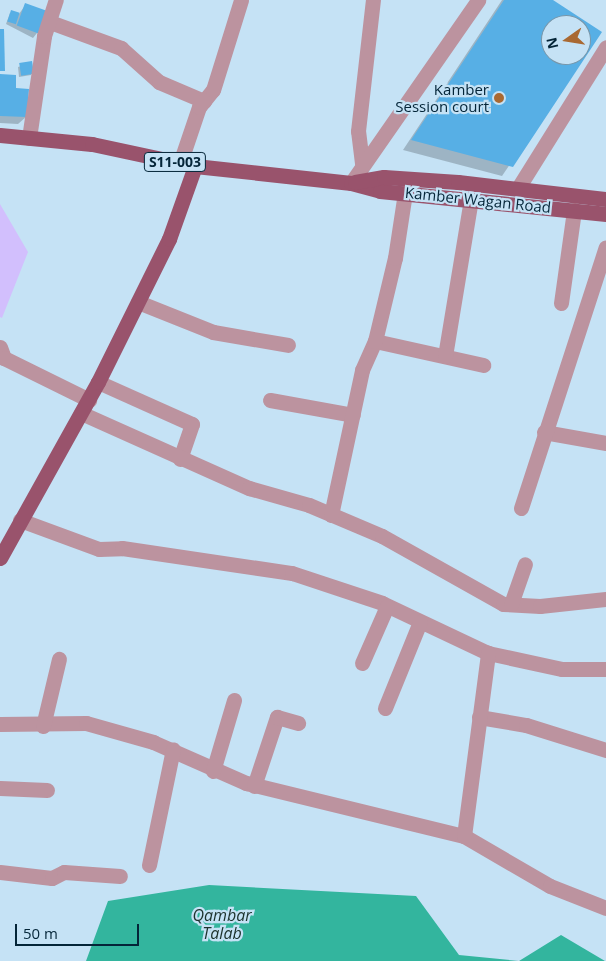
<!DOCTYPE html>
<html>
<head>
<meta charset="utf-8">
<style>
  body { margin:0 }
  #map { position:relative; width:606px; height:961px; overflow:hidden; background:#c5e2f5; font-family:"Open Sans",sans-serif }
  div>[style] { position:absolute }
  .green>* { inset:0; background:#d2bffd }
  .water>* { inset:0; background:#33b59e }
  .shadow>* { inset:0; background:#0003 }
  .building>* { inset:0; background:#57afe5; transform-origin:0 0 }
  .street>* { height:15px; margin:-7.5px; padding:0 7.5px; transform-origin:7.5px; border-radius:7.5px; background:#bc939f }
  .primary>* { height:15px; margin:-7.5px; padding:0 7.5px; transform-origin:7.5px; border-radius:7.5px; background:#99536c }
  .dots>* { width:14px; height:14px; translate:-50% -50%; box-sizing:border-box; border:2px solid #c5e2f5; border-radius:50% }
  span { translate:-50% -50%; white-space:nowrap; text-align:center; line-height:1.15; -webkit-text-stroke:4.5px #c5e2f5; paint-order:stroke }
  .shield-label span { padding:1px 4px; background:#c5e2f5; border:1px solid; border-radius:4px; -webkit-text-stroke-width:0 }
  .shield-label { font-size:14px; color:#042538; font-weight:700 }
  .poi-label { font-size:15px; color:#042538 }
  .right { translate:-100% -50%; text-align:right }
  .street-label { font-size:15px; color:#042538 }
  .water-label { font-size:16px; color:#1c312c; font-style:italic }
  .north { position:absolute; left:541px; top:15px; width:50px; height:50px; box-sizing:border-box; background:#c5e2f5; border:1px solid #7896a9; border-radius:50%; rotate:257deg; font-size:14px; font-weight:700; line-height:20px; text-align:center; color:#042538 }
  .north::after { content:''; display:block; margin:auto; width:18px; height:22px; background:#a96932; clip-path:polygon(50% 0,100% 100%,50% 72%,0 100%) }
  .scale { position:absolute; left:15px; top:924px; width:124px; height:22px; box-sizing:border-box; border:2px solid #042538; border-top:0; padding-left:6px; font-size:15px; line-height:18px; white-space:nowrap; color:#042538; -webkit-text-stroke:4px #c5e2f5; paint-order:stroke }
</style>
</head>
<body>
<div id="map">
  <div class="green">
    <div style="clip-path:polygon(0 204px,28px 252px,2px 318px,0 317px)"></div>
  </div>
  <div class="water">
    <div style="clip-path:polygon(209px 885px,416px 896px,459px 955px,519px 961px,561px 935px,605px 961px,86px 961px,108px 901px)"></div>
  </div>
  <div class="shadow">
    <div style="clip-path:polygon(evenodd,502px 0,551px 0,600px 33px,502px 176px,403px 150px,502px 0,551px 25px,581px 25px,581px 55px,551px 55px,551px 25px)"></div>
    <div style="clip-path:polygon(26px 4px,37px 33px,33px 38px,6px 24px,10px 13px,19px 14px)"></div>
    <div style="clip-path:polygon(31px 63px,31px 75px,19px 77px,18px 67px)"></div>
    <div style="clip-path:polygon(0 75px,14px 89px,26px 117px,18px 124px,0 123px)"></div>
  </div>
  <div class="building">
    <div style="clip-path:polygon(evenodd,504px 0,553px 0,602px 32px,513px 167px,411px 140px,504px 0,551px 25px,581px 25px,581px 55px,551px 55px,551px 25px)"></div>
    <div style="left:25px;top:3px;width:23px;height:24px;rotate:20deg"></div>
    <div style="left:11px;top:10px;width:9px;height:12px;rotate:18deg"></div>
    <div style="clip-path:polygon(0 29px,4px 29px,5px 71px,0 71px)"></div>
    <div style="left:32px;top:61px;width:13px;height:13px;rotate:81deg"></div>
    <div style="clip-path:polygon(0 74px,16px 75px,16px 88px,29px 89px,27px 117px,0 116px)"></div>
  </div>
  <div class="street">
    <div style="left:50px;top:22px;width:76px;rotate:20.1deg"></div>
    <div style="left:121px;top:48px;width:51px;rotate:41.8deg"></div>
    <div style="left:159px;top:82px;width:49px;rotate:22.9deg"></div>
    <div style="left:29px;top:138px;width:103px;rotate:-81.6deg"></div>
    <div style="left:44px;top:36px;width:38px;rotate:-72deg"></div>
    <div style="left:180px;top:163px;width:59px;rotate:-71.3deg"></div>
    <div style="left:199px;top:107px;width:22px;rotate:-51deg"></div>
    <div style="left:213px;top:90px;width:94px;rotate:-72.7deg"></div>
    <div style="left:362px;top:163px;width:32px;rotate:-97deg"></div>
    <div style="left:358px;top:131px;width:132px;rotate:-83.5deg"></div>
    <div style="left:351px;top:183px;width:223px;rotate:-55.2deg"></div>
    <div style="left:518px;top:188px;width:166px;rotate:-58deg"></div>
    <div style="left:138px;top:302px;width:81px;rotate:21.8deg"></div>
    <div style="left:213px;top:332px;width:76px;rotate:9.8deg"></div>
    <div style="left:561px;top:303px;width:94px;rotate:-82deg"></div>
    <div style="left:375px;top:341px;width:111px;rotate:12.5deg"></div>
    <div style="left:0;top:347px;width:12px;rotate:70deg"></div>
    <div style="left:4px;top:358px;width:95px;rotate:26.3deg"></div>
    <div style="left:445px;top:356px;width:159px;rotate:-80.6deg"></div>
    <div style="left:98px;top:382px;width:103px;rotate:24.1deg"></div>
    <div style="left:192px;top:424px;width:37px;rotate:109deg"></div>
    <div style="left:270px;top:400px;width:84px;rotate:10.2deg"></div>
    <div style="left:81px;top:413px;width:184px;rotate:24.1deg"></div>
    <div style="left:249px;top:488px;width:62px;rotate:15.8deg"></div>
    <div style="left:309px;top:505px;width:79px;rotate:23deg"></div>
    <div style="left:382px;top:536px;width:139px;rotate:29.3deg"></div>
    <div style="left:503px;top:604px;width:37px;rotate:3deg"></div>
    <div style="left:540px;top:606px;width:66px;rotate:-6.1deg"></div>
    <div style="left:544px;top:432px;width:63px;rotate:10.1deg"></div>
    <div style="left:521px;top:508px;width:274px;rotate:-72deg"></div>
    <div style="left:331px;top:515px;width:148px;rotate:-77.9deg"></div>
    <div style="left:362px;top:370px;width:32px;rotate:-66deg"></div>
    <div style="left:375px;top:341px;width:85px;rotate:-76.5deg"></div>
    <div style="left:395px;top:258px;width:66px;rotate:-81.3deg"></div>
    <div style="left:20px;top:520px;width:84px;rotate:20.2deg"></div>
    <div style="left:99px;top:549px;width:23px;rotate:-2deg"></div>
    <div style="left:122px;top:548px;width:172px;rotate:8.4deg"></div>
    <div style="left:292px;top:573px;width:95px;rotate:18.4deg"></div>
    <div style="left:382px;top:603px;width:117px;rotate:25.3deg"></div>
    <div style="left:488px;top:653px;width:76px;rotate:12.2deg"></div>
    <div style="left:562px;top:669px;width:44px"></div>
    <div style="left:511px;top:604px;width:42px;rotate:-70.7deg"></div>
    <div style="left:362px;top:663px;width:62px;rotate:-66.3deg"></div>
    <div style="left:385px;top:708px;width:93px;rotate:-67.9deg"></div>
    <div style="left:479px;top:717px;width:48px;rotate:9.7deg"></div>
    <div style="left:526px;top:725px;width:84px;rotate:17.4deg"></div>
    <div style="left:0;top:724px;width:86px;rotate:-0.7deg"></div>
    <div style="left:86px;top:723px;width:70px;rotate:15.8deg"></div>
    <div style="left:153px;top:742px;width:102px;rotate:23.8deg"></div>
    <div style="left:246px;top:783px;width:224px;rotate:13.7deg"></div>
    <div style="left:464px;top:836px;width:99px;rotate:30.2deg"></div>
    <div style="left:550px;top:886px;width:60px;rotate:21.4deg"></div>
    <div style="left:43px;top:726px;width:69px;rotate:-76.6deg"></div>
    <div style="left:213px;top:771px;width:74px;rotate:-73.5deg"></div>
    <div style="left:254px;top:786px;width:73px;rotate:-71.6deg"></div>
    <div style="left:277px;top:717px;width:22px;rotate:16deg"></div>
    <div style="left:0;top:788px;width:47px;rotate:2.4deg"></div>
    <div style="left:464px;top:836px;width:185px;rotate:-82.5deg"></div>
    <div style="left:149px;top:865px;width:118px;rotate:-78.3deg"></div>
    <div style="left:0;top:872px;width:52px;rotate:6.6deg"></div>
    <div style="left:52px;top:878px;width:13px;rotate:-27deg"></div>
    <div style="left:64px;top:872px;width:56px;rotate:4.1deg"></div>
  </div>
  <div class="primary">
    <div style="left:0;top:135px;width:92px;rotate:5.6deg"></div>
    <div style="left:92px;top:144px;width:105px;rotate:12.1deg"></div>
    <div style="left:195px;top:166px;width:157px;rotate:6.2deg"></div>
    <div style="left:351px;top:183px;width:30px;rotate:15deg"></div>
    <div style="left:380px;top:191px;width:227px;rotate:5.8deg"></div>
    <div style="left:355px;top:182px;width:29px;rotate:-10deg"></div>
    <div style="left:384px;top:177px;width:74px;rotate:3.9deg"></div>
    <div style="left:458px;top:182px;width:149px;rotate:6.6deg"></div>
    <div style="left:0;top:558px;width:201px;rotate:-60.9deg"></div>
    <div style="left:98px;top:382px;width:160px;rotate:-63.6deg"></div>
    <div style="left:169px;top:239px;width:77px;rotate:-70.4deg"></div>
  </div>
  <div class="dots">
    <div style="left:499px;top:98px;background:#a96932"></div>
  </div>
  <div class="shield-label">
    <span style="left:175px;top:162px">S11-003</span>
  </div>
  <div class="poi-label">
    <span class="right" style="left:489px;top:98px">Kamber<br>Session court</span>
  </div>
  <div class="street-label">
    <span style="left:478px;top:200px;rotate:6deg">Kamber Wagan Road</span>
  </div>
  <div class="water-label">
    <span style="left:222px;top:924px">Qambar<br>Talab</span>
  </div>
  <div class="north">N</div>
  <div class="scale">50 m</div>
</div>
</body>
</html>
